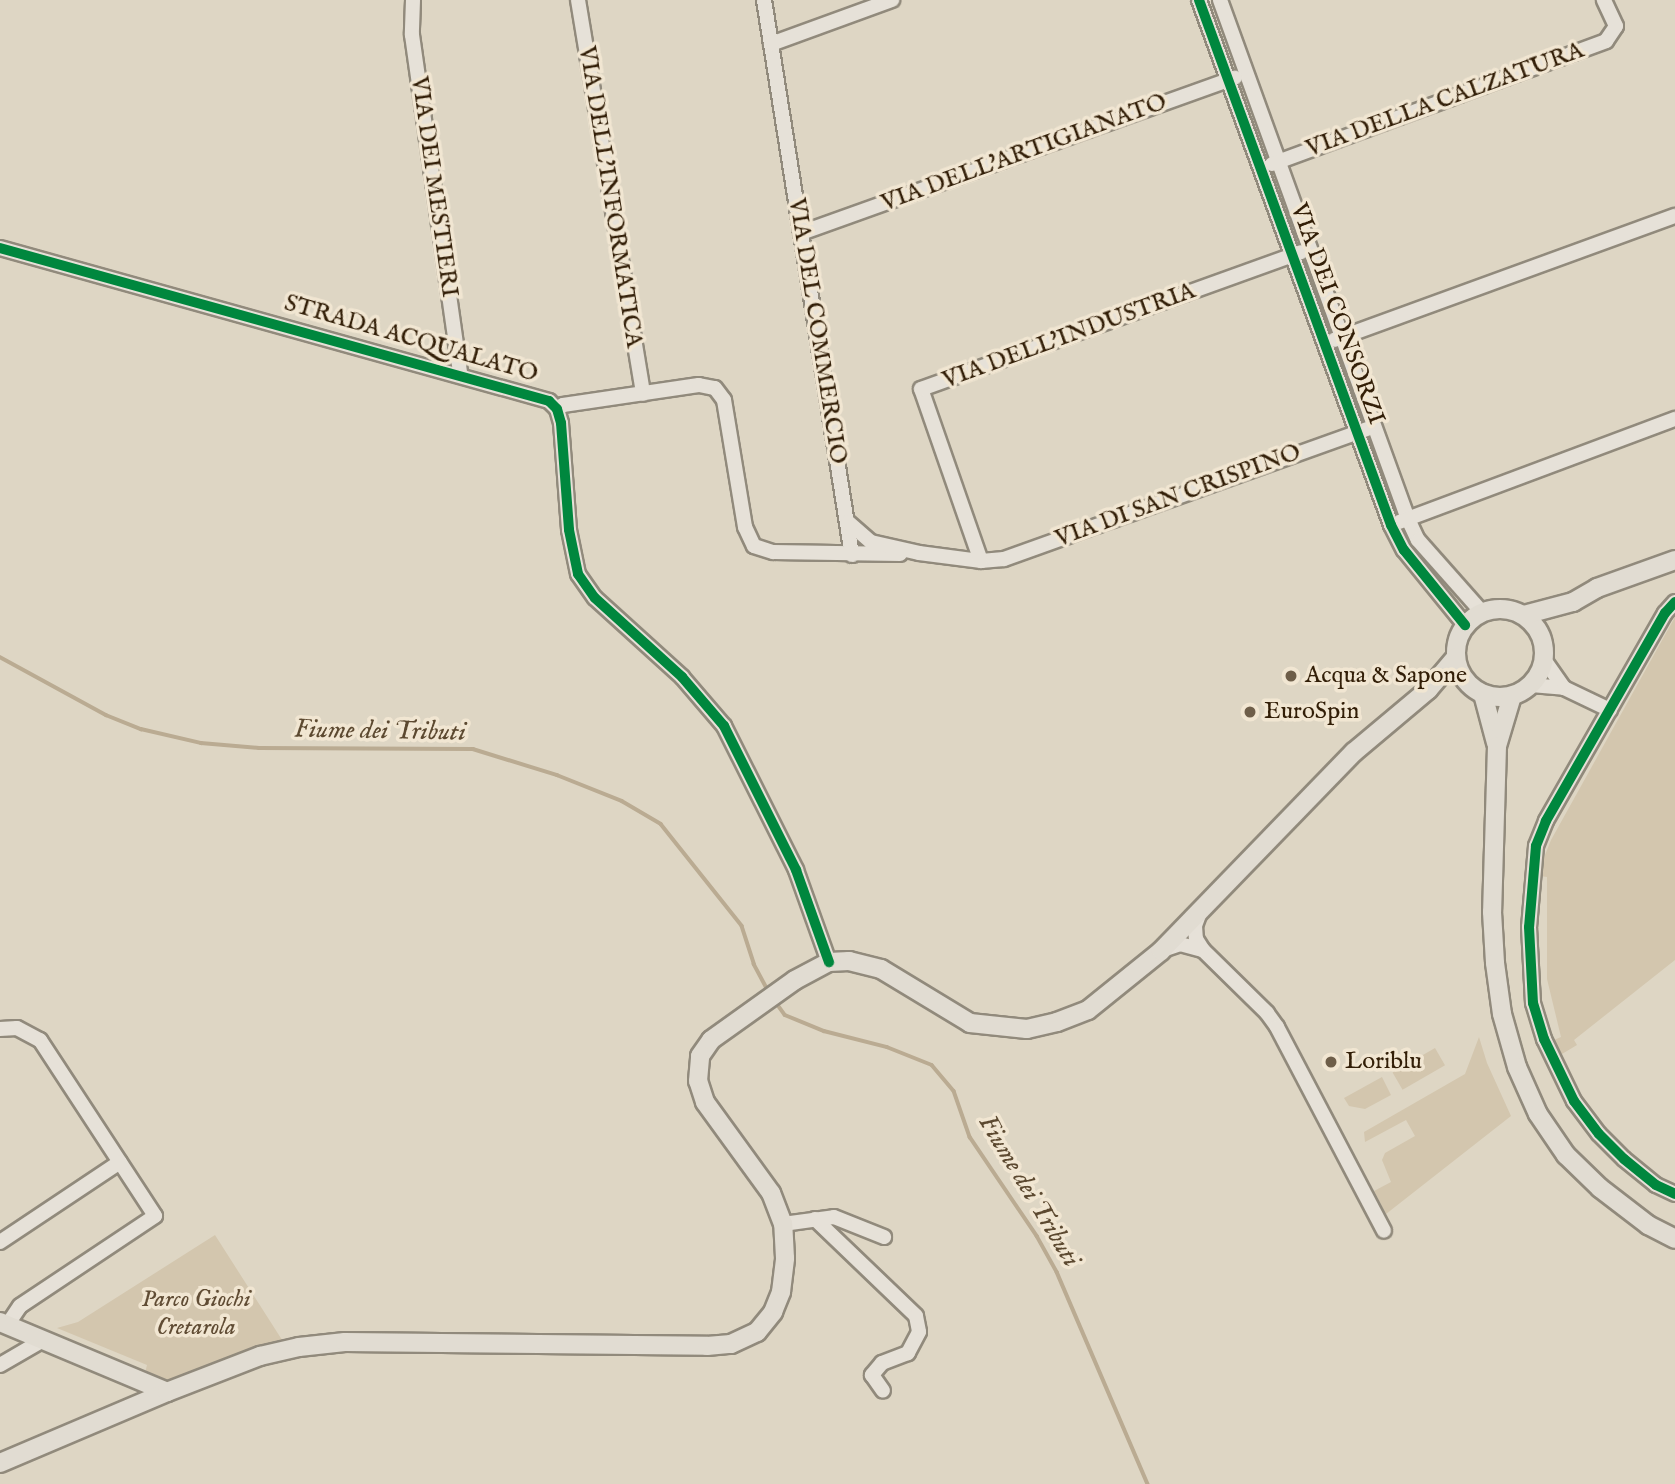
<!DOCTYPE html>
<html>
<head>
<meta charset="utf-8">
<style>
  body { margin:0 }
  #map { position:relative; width:1675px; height:1484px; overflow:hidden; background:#ded6c4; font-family:"IM FELL English",serif }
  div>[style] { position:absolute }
  .green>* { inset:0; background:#d3c6ae; transform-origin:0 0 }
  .stream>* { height:3.5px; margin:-1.75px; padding:0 1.75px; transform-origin:1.75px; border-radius:1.75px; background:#baab92 }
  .roads { filter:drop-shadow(2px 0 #918a7c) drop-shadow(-2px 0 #918a7c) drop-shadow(0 2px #918a7c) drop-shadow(0 -2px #918a7c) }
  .minor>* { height:14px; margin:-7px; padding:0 7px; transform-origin:7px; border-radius:7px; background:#e6e1d8 }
  .major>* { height:18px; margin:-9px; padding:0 9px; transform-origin:9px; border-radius:9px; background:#e1dcd2 }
  .major>.ring { margin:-9px; padding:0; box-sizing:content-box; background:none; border:18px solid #e1dcd2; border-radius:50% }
  .cycleway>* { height:10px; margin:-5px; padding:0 5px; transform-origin:5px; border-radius:5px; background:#00873e }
  .dots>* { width:19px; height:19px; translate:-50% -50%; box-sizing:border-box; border:4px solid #f1e6d2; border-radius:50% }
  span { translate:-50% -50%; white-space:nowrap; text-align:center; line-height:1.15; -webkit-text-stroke:7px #f1e6d2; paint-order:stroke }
  .street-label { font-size:24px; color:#321e07 }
  .poi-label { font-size:24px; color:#321e07 }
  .left { translate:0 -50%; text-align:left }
  .park-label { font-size:24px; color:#604c34; font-style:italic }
  .water-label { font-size:26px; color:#5c4930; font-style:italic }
</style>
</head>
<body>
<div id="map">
  <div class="green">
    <div style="clip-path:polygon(1675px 617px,1675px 960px,1574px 1040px,1577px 1045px,1562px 1054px,1554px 1040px,1561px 1037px,1547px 979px,1547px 877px,1540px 876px,1541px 865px,1551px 840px)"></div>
    <div style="clip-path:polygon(1479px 1037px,1487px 1063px,1511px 1116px,1386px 1214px,1374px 1191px,1391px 1182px,1382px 1160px,1385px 1153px,1415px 1136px,1406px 1120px,1365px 1142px,1364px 1132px,1465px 1074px)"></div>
    <div style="left:1435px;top:1048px;width:20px;height:49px;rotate:60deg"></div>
    <div style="clip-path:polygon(1382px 1077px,1391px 1095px,1365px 1109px,1349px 1106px,1344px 1098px)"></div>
    <div style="clip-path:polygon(215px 1235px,284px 1343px,174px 1380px,165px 1380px,145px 1373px,147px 1365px,57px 1328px,78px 1322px)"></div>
  </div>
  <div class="stream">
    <div style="left:0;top:657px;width:121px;rotate:28.7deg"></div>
    <div style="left:106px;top:715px;width:38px;rotate:22deg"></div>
    <div style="left:141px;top:729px;width:62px;rotate:13.1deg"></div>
    <div style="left:201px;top:743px;width:58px;rotate:4.9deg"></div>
    <div style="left:259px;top:748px;width:214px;rotate:0.3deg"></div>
    <div style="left:473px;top:749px;width:88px;rotate:17.2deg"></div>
    <div style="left:557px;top:775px;width:70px;rotate:21.8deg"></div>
    <div style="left:622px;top:801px;width:45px;rotate:30.5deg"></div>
    <div style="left:661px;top:824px;width:130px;rotate:51.5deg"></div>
    <div style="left:742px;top:926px;width:40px;rotate:72deg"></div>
    <div style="left:754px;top:964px;width:32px;rotate:62deg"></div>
    <div style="left:775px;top:1001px;width:17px;rotate:54deg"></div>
    <div style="left:785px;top:1015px;width:42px;rotate:22.3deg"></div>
    <div style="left:824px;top:1031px;width:65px;rotate:14.3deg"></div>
    <div style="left:887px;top:1047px;width:48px;rotate:21.8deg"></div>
    <div style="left:932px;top:1065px;width:34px;rotate:50deg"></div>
    <div style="left:954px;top:1091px;width:49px;rotate:70.8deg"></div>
    <div style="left:970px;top:1137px;width:120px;rotate:55.9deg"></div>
    <div style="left:1037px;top:1236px;width:41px;rotate:60.9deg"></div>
    <div style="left:1057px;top:1272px;width:231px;rotate:66.8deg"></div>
  </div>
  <div class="roads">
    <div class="minor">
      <div style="left:413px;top:0;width:35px;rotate:92deg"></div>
      <div style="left:412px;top:35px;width:342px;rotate:81.9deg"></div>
      <div style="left:578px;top:0;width:399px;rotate:80.6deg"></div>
      <div style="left:764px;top:0;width:562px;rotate:80.99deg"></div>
      <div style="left:1199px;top:0;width:559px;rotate:69.91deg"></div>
      <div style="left:1391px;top:525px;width:28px;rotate:63deg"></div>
      <div style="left:1404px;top:550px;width:97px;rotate:50.9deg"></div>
      <div style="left:1220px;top:0;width:552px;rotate:70.09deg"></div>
      <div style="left:1408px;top:519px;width:23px;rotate:65deg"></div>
      <div style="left:1418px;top:540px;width:96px;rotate:48.4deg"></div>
      <div style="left:771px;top:44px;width:129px;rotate:-20deg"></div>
      <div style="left:1272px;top:164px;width:356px;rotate:-20.2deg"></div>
      <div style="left:1606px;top:41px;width:18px;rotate:-56deg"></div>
      <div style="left:1616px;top:26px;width:29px;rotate:-115deg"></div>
      <div style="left:801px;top:233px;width:461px;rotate:-19.7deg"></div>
      <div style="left:0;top:248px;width:570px;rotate:15.57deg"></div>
      <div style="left:549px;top:401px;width:11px;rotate:45deg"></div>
      <div style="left:557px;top:409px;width:15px;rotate:74deg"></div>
      <div style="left:561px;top:423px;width:107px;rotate:85.7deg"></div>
      <div style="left:569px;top:530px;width:45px;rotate:78.4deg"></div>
      <div style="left:578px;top:574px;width:29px;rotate:55deg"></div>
      <div style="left:595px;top:598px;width:118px;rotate:42.2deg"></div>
      <div style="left:682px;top:677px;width:65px;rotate:49.4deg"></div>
      <div style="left:724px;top:726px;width:161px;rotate:63.4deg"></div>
      <div style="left:796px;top:870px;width:98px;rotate:70.3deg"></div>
      <div style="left:1334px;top:340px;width:363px;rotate:-20deg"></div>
      <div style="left:557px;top:409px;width:7px;rotate:-34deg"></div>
      <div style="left:563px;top:405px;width:137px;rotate:-8.4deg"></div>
      <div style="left:699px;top:385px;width:16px;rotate:11deg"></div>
      <div style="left:715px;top:388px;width:15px;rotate:53deg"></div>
      <div style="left:724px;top:400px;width:129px;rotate:80.6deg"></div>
      <div style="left:745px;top:527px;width:21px;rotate:65deg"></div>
      <div style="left:754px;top:546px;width:20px;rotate:18deg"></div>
      <div style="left:773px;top:552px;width:127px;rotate:0.9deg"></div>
      <div style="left:848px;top:522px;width:30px;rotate:41deg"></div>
      <div style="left:871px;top:542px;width:49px;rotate:12.9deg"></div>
      <div style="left:919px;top:553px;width:63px;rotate:7.4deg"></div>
      <div style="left:981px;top:561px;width:23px;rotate:-5deg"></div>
      <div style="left:1004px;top:559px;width:386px;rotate:-19.7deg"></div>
      <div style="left:1399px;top:522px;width:295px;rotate:-20.5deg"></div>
      <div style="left:981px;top:561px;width:182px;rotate:-109.2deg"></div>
      <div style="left:921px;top:389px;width:404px;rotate:-19.8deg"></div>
      <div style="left:1675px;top:602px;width:15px;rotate:132deg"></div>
      <div style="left:1665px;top:613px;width:240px;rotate:119.8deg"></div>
      <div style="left:1546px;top:821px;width:27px;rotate:112deg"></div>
      <div style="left:1536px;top:846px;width:81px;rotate:94.9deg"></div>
      <div style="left:1529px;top:927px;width:76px;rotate:87deg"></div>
      <div style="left:1533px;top:1003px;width:38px;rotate:73deg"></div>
      <div style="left:1544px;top:1039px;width:69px;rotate:64.2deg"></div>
      <div style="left:1574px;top:1101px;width:41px;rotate:52.9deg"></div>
      <div style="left:1599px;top:1134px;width:35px;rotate:45deg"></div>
      <div style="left:1624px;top:1159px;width:41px;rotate:39.1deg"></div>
      <div style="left:1656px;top:1185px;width:21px;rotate:25deg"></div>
      <div style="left:1545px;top:661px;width:33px;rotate:55deg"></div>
      <div style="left:1531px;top:685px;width:33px;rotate:5deg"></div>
      <div style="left:1564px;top:688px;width:51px;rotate:25.6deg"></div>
      <div style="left:1200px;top:912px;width:15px;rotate:110deg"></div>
      <div style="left:1195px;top:926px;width:13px;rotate:86deg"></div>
      <div style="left:1196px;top:939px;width:13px;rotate:58deg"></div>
      <div style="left:1203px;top:950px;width:90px;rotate:44.5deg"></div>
      <div style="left:1267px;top:1013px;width:17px;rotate:54deg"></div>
      <div style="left:1277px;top:1027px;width:230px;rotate:62.3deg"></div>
      <div style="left:1163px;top:950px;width:18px;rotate:-19deg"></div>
      <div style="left:1180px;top:944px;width:24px;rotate:15deg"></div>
      <div style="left:0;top:1029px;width:17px;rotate:-3deg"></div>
      <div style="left:17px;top:1028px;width:26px;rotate:28deg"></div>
      <div style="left:40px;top:1040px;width:210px;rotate:56.8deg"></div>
      <div style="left:155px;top:1216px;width:162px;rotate:146.3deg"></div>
      <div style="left:20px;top:1306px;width:23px;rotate:124deg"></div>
      <div style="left:815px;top:1219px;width:140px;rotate:43.8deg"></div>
      <div style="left:916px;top:1316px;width:16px;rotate:79deg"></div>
      <div style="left:919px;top:1332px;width:24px;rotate:118deg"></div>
      <div style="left:908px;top:1353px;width:28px;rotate:159deg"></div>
      <div style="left:882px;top:1363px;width:16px;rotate:130deg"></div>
      <div style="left:872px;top:1375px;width:19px;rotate:55deg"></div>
      <div style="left:783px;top:1224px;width:51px;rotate:-7.8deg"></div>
      <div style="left:834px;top:1217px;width:54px;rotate:21.8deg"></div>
      <div style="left:0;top:1242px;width:144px;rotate:-33.7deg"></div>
      <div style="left:0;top:1365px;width:50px;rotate:-30.2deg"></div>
    </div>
    <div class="major">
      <div class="ring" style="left:1456px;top:609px;width:70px;height:70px"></div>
      <div style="left:1524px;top:615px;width:51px;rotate:-14.9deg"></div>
      <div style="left:1573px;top:602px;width:28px;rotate:-30deg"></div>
      <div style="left:1597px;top:588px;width:83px;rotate:-19.7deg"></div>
      <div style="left:1483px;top:694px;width:51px;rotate:75.1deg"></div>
      <div style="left:1512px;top:696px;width:52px;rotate:106.7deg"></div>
      <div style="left:1497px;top:746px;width:166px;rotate:91.7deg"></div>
      <div style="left:1492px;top:912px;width:51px;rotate:86.6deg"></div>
      <div style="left:1495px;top:963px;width:51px;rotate:82.2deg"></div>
      <div style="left:1502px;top:1014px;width:55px;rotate:74.2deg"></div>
      <div style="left:1517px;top:1067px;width:51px;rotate:65.9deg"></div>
      <div style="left:1538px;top:1114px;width:50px;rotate:55.7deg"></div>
      <div style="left:1566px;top:1155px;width:47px;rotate:44.1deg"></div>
      <div style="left:1600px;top:1188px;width:61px;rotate:37.6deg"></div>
      <div style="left:1648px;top:1225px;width:30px;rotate:27deg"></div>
      <div style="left:0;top:1322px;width:181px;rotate:22.7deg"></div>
      <div style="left:0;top:1463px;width:181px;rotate:-23deg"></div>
      <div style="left:167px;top:1392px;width:100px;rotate:-21.2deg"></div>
      <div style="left:260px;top:1356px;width:40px;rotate:-13deg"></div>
      <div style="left:299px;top:1347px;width:46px;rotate:-6.2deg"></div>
      <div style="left:345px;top:1342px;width:362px;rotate:0.6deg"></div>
      <div style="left:707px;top:1346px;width:24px;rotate:-5deg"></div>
      <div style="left:731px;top:1344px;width:29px;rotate:-25deg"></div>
      <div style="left:757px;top:1332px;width:26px;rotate:-51deg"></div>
      <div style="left:773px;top:1312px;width:22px;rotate:-68deg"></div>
      <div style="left:781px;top:1292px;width:34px;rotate:-83deg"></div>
      <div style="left:785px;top:1258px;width:34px;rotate:-93deg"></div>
      <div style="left:783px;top:1224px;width:33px;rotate:-111deg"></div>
      <div style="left:771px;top:1193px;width:112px;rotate:-126deg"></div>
      <div style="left:705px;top:1102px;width:22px;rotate:-108deg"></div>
      <div style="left:698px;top:1081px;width:25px;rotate:-85deg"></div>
      <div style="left:700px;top:1056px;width:19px;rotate:-55deg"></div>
      <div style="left:711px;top:1040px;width:103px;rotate:-35.5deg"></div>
      <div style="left:795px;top:980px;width:38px;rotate:-28deg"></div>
      <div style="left:829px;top:962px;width:20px;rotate:-3deg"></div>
      <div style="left:849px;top:961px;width:33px;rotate:14deg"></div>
      <div style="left:881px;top:969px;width:104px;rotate:31.2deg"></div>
      <div style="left:970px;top:1023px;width:57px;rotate:6deg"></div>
      <div style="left:1027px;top:1029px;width:31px;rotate:-13deg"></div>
      <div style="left:1057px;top:1022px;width:33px;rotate:-21deg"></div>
      <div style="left:1088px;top:1010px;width:94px;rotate:-38.9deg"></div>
      <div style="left:1161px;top:951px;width:277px;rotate:-45.9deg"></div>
      <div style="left:1354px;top:752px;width:97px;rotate:-40deg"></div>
      <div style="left:1428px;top:690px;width:43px;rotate:-49.7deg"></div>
    </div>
  </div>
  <div class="cycleway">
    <div style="left:1199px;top:0;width:559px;rotate:69.91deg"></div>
    <div style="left:1391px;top:525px;width:28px;rotate:63deg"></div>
    <div style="left:1404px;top:550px;width:97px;rotate:50.9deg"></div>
    <div style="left:0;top:248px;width:570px;rotate:15.57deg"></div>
    <div style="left:549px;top:401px;width:11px;rotate:45deg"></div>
    <div style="left:557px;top:409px;width:15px;rotate:74deg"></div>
    <div style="left:561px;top:423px;width:107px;rotate:85.7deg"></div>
    <div style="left:569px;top:530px;width:45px;rotate:78.4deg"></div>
    <div style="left:578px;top:574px;width:29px;rotate:55deg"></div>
    <div style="left:595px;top:598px;width:118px;rotate:42.2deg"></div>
    <div style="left:682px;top:677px;width:65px;rotate:49.4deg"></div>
    <div style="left:724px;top:726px;width:161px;rotate:63.4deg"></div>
    <div style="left:796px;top:870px;width:98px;rotate:70.3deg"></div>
    <div style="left:1675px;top:602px;width:15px;rotate:132deg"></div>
    <div style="left:1665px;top:613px;width:240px;rotate:119.8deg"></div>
    <div style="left:1546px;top:821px;width:27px;rotate:112deg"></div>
    <div style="left:1536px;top:846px;width:81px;rotate:94.9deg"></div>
    <div style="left:1529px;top:927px;width:76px;rotate:87deg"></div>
    <div style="left:1533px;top:1003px;width:38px;rotate:73deg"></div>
    <div style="left:1544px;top:1039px;width:69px;rotate:64.2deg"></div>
    <div style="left:1574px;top:1101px;width:41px;rotate:52.9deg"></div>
    <div style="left:1599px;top:1134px;width:35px;rotate:45deg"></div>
    <div style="left:1624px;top:1159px;width:41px;rotate:39.1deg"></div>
    <div style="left:1656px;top:1185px;width:21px;rotate:25deg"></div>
  </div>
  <div class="dots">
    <div style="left:1291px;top:676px;background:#6e5e49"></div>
    <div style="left:1250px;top:712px;background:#6e5e49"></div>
    <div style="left:1331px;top:1062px;background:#6e5e49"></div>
  </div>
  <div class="street-label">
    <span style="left:1445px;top:100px;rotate:-20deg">VIA DELLA CALZATURA</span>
    <span style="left:1024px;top:153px;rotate:-20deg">VIA DELL'ARTIGIANATO</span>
    <span style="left:434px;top:187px;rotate:82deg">VIA DEI MESTIERI</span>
    <span style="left:610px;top:197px;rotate:81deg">VIA DELL'INFORMATICA</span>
    <span style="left:1337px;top:314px;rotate:70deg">VIA DEI CONSORZI</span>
    <span style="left:817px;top:331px;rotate:81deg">VIA DEL COMMERCIO</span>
    <span style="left:1069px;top:336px;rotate:-20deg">VIA DELL'INDUSTRIA</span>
    <span style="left:411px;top:339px;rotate:16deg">STRADA ACQUALATO</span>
    <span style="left:1178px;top:496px;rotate:-20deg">VIA DI SAN CRISPINO</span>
  </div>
  <div class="poi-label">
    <span class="left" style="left:1305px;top:676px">Acqua &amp; Sapone</span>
    <span class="left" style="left:1264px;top:712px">EuroSpin</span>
    <span class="left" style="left:1345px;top:1062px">Loriblu</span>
  </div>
  <div class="park-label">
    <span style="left:196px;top:1314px">Parco Giochi<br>Cretarola</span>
  </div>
  <div class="water-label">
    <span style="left:380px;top:731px;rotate:1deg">Fiume dei Tributi</span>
    <span style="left:1029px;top:1191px;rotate:59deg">Fiume dei Tributi</span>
  </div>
</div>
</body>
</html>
